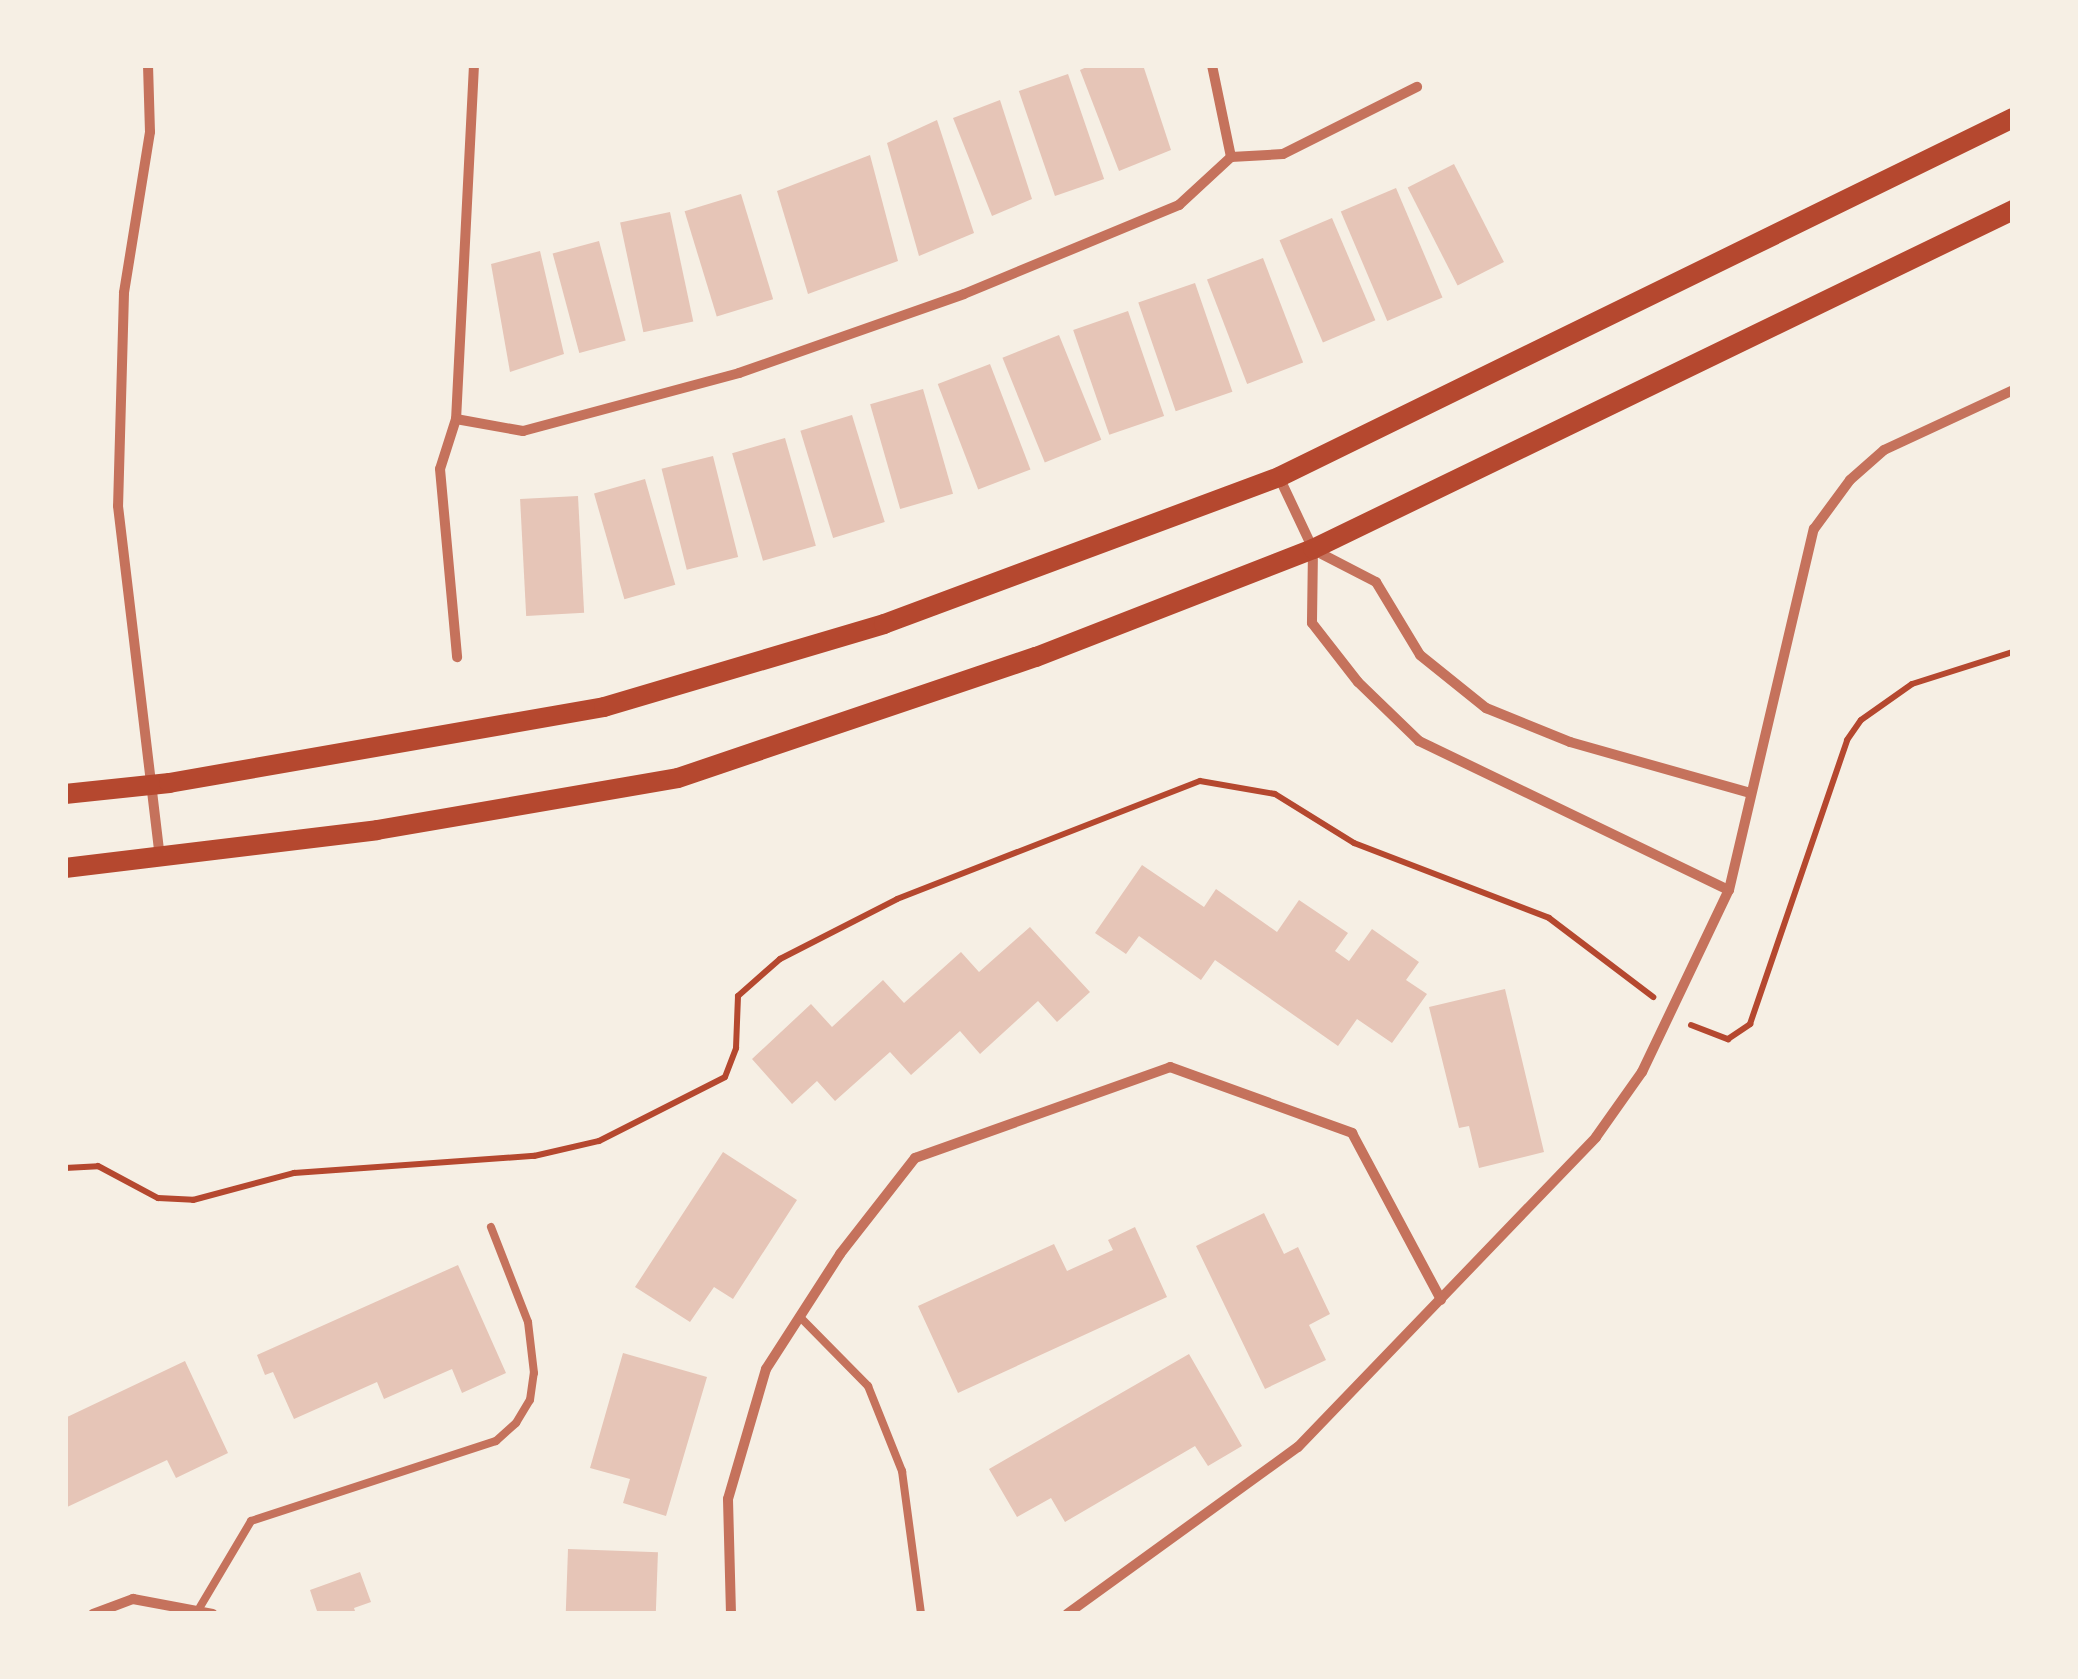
<!DOCTYPE html>
<html>
<head>
<meta charset="utf-8">
<style>
  body { margin:0 }
  #map { position:relative; width:2078px; height:1679px; overflow:hidden; background:#f6efe4; font-family:Inter,sans-serif }
  div>[style] { position:absolute }
  .building>* { inset:0; background:#e6c5b7; transform-origin:0 0 }
  .path>* { height:6px; margin:-3px; padding:0 3px; transform-origin:3px; border-radius:3px; background:#b5482f }
  .service>* { height:8px; margin:-4px; padding:0 4px; transform-origin:4px; border-radius:4px; background:#c5725c }
  .minor>* { height:10px; margin:-5px; padding:0 5px; transform-origin:5px; border-radius:5px; background:#c5725c }
  .secondary>* { height:20px; margin:-10px; padding:0 10px; transform-origin:10px; border-radius:10px; background:#b5482f }
  span { translate:-50% -50%; white-space:nowrap; text-align:center; line-height:1.15; -webkit-text-stroke:10px #f6efe4; paint-order:stroke }
  .frame { position:absolute; inset:0; border:68px solid #f6efe4; pointer-events:none }
</style>
</head>
<body>
<div id="map">
  <div class="building">
    <div style="clip-path:polygon(1091px 65px,1143px 65px,1171px 150px,1119px 171px,1080px 70px)"></div>
    <div style="left:1068px;top:74px;width:111px;height:52px;rotate:71deg"></div>
    <div style="clip-path:polygon(1000px 100px,1032px 199px,992px 216px,953px 118px)"></div>
    <div style="clip-path:polygon(937px 120px,974px 233px,919px 256px,887px 143px)"></div>
    <div style="clip-path:polygon(870px 155px,898px 261px,808px 294px,777px 191px)"></div>
    <div style="left:1454px;top:164px;width:110px;height:52px;rotate:63deg"></div>
    <div style="left:1396px;top:188px;width:119px;height:60px;rotate:67deg"></div>
    <div style="left:741px;top:194px;width:110px;height:59px;rotate:73deg"></div>
    <div style="left:670px;top:212px;width:112px;height:51px;rotate:78deg"></div>
    <div style="left:1332px;top:218px;width:111px;height:57px;rotate:67deg"></div>
    <div style="left:599px;top:241px;width:103px;height:48px;rotate:75deg"></div>
    <div style="clip-path:polygon(540px 251px,564px 354px,510px 372px,491px 264px)"></div>
    <div style="left:1263px;top:258px;width:112px;height:60px;rotate:69deg"></div>
    <div style="left:1195px;top:283px;width:115px;height:60px;rotate:71deg"></div>
    <div style="left:1128px;top:311px;width:111px;height:58px;rotate:71deg"></div>
    <div style="left:1059px;top:335px;width:113px;height:61px;rotate:68deg"></div>
    <div style="left:990px;top:364px;width:113px;height:56px;rotate:69deg"></div>
    <div style="left:923px;top:389px;width:109px;height:55px;rotate:74deg"></div>
    <div style="left:852px;top:415px;width:112px;height:54px;rotate:73deg"></div>
    <div style="left:785px;top:438px;width:112px;height:55px;rotate:74deg"></div>
    <div style="left:713px;top:456px;width:104px;height:53px;rotate:76deg"></div>
    <div style="left:645px;top:479px;width:110px;height:53px;rotate:74deg"></div>
    <div style="left:578px;top:496px;width:117px;height:58px;rotate:87deg"></div>
    <div style="clip-path:polygon(1142px 865px,1204px 907px,1216px 889px,1277px 932px,1299px 900px,1348px 933px,1335px 951px,1349px 961px,1372px 929px,1419px 962px,1406px 980px,1427px 994px,1392px 1043px,1357px 1019px,1338px 1046px,1215px 960px,1201px 980px,1139px 936px,1126px 954px,1095px 933px)"></div>
    <div style="clip-path:polygon(1030px 927px,1090px 992px,1057px 1022px,1038px 1001px,980px 1054px,960px 1031px,911px 1075px,890px 1052px,835px 1101px,817px 1081px,792px 1104px,752px 1059px,811px 1004px,832px 1027px,883px 980px,904px 1003px,961px 952px,979px 972px)"></div>
    <div style="clip-path:polygon(1505px 989px,1544px 1152px,1479px 1168px,1469px 1126px,1459px 1128px,1429px 1007px)"></div>
    <div style="clip-path:polygon(723px 1152px,797px 1200px,733px 1299px,714px 1287px,690px 1322px,635px 1287px)"></div>
    <div style="clip-path:polygon(1264px 1213px,1284px 1254px,1298px 1247px,1330px 1314px,1309px 1325px,1326px 1360px,1265px 1389px,1196px 1246px)"></div>
    <div style="clip-path:polygon(1135px 1227px,1167px 1297px,958px 1393px,918px 1306px,1054px 1244px,1067px 1271px,1113px 1250px,1108px 1240px)"></div>
    <div style="clip-path:polygon(458px 1265px,506px 1373px,462px 1393px,452px 1369px,384px 1399px,377px 1382px,294px 1419px,273px 1372px,265px 1375px,257px 1355px)"></div>
    <div style="clip-path:polygon(623px 1353px,707px 1377px,666px 1516px,623px 1503px,630px 1479px,590px 1468px)"></div>
    <div style="clip-path:polygon(1189px 1354px,1242px 1446px,1208px 1466px,1195px 1446px,1065px 1522px,1051px 1498px,1017px 1517px,989px 1469px)"></div>
    <div style="clip-path:polygon(185px 1361px,228px 1453px,176px 1478px,167px 1460px,65px 1508px,65px 1418px)"></div>
    <div style="left:568px;top:1549px;width:90px;height:65px;rotate:2deg"></div>
    <div style="clip-path:polygon(360px 1572px,371px 1602px,354px 1608px,356px 1614px,318px 1614px,310px 1590px)"></div>
  </div>
  <div class="path">
    <div style="left:1691px;top:1025px;width:40px;rotate:21deg"></div>
    <div style="left:1728px;top:1039px;width:27px;rotate:-34deg"></div>
    <div style="left:1750px;top:1024px;width:300px;rotate:-71.1deg"></div>
    <div style="left:1847px;top:740px;width:24px;rotate:-55deg"></div>
    <div style="left:1861px;top:720px;width:62px;rotate:-35.2deg"></div>
    <div style="left:1912px;top:684px;width:106px;rotate:-17.6deg"></div>
    <div style="left:65px;top:1168px;width:33px;rotate:-3deg"></div>
    <div style="left:98px;top:1166px;width:68px;rotate:28.1deg"></div>
    <div style="left:158px;top:1198px;width:35px;rotate:3deg"></div>
    <div style="left:193px;top:1200px;width:105px;rotate:-15deg"></div>
    <div style="left:294px;top:1173px;width:241px;rotate:-4.1deg"></div>
    <div style="left:534px;top:1156px;width:67px;rotate:-13deg"></div>
    <div style="left:599px;top:1141px;width:141px;rotate:-26.9deg"></div>
    <div style="left:725px;top:1077px;width:31px;rotate:-69deg"></div>
    <div style="left:736px;top:1048px;width:52px;rotate:-87.8deg"></div>
    <div style="left:738px;top:996px;width:56px;rotate:-41.4deg"></div>
    <div style="left:780px;top:959px;width:131px;rotate:-27.1deg"></div>
    <div style="left:897px;top:899px;width:325px;rotate:-21.3deg"></div>
    <div style="left:1200px;top:781px;width:76px;rotate:9.8deg"></div>
    <div style="left:1275px;top:794px;width:93px;rotate:31.8deg"></div>
    <div style="left:1354px;top:843px;width:209px;rotate:21deg"></div>
    <div style="left:1549px;top:918px;width:131px;rotate:37.2deg"></div>
  </div>
  <div class="service">
    <div style="left:800px;top:1317px;width:97px;rotate:45.4deg"></div>
    <div style="left:868px;top:1386px;width:92px;rotate:68.2deg"></div>
    <div style="left:902px;top:1471px;width:144px;rotate:82.4deg"></div>
    <div style="left:200px;top:1607px;width:100px;rotate:-59.3deg"></div>
    <div style="left:251px;top:1521px;width:258px;rotate:-18.1deg"></div>
    <div style="left:496px;top:1441px;width:27px;rotate:-42deg"></div>
    <div style="left:516px;top:1423px;width:27px;rotate:-59deg"></div>
    <div style="left:530px;top:1400px;width:27px;rotate:-82deg"></div>
    <div style="left:534px;top:1373px;width:51px;rotate:-96.7deg"></div>
    <div style="left:528px;top:1322px;width:102px;rotate:-111.3deg"></div>
  </div>
  <div class="minor">
    <div style="left:148px;top:65px;width:67px;rotate:88.3deg"></div>
    <div style="left:150px;top:132px;width:163px;rotate:99.2deg"></div>
    <div style="left:124px;top:293px;width:213px;rotate:91.6deg"></div>
    <div style="left:118px;top:506px;width:354px;rotate:83.2deg"></div>
    <div style="left:474px;top:65px;width:354px;rotate:92.9deg"></div>
    <div style="left:456px;top:419px;width:68px;rotate:10.2deg"></div>
    <div style="left:523px;top:431px;width:224px;rotate:-15deg"></div>
    <div style="left:739px;top:373px;width:238px;rotate:-19.3deg"></div>
    <div style="left:964px;top:294px;width:233px;rotate:-22.5deg"></div>
    <div style="left:1179px;top:205px;width:71px;rotate:-42.7deg"></div>
    <div style="left:1231px;top:157px;width:94px;rotate:-101.7deg"></div>
    <div style="left:1231px;top:157px;width:52px;rotate:-3.3deg"></div>
    <div style="left:1283px;top:154px;width:150px;rotate:-26.6deg"></div>
    <div style="left:456px;top:419px;width:52px;rotate:107.7deg"></div>
    <div style="left:440px;top:469px;width:189px;rotate:84.8deg"></div>
    <div style="left:1279px;top:477px;width:80px;rotate:64.7deg"></div>
    <div style="left:1313px;top:549px;width:74px;rotate:90.8deg"></div>
    <div style="left:1312px;top:623px;width:75px;rotate:52.1deg"></div>
    <div style="left:1358px;top:682px;width:85px;rotate:44deg"></div>
    <div style="left:1419px;top:741px;width:344px;rotate:25.7deg"></div>
    <div style="left:1314px;top:550px;width:70px;rotate:27.3deg"></div>
    <div style="left:1376px;top:582px;width:85px;rotate:58.9deg"></div>
    <div style="left:1420px;top:655px;width:85px;rotate:38.8deg"></div>
    <div style="left:1486px;top:708px;width:91px;rotate:22deg"></div>
    <div style="left:1570px;top:742px;width:187px;rotate:15.8deg"></div>
    <div style="left:93px;top:1614px;width:43px;rotate:-20.6deg"></div>
    <div style="left:133px;top:1599px;width:81px;rotate:10.6deg"></div>
    <div style="left:731px;top:1614px;width:115px;rotate:-91.5deg"></div>
    <div style="left:728px;top:1499px;width:135px;rotate:-73.7deg"></div>
    <div style="left:766px;top:1369px;width:137px;rotate:-57.2deg"></div>
    <div style="left:840px;top:1254px;width:122px;rotate:-52deg"></div>
    <div style="left:915px;top:1158px;width:271px;rotate:-19.6deg"></div>
    <div style="left:1170px;top:1067px;width:194px;rotate:19.9deg"></div>
    <div style="left:1352px;top:1133px;width:189px;rotate:61.9deg"></div>
    <div style="left:1067px;top:1614px;width:285px;rotate:-35.9deg"></div>
    <div style="left:1298px;top:1447px;width:430px;rotate:-46.1deg"></div>
    <div style="left:1596px;top:1137px;width:80px;rotate:-54.7deg"></div>
    <div style="left:1642px;top:1072px;width:202px;rotate:-64.5deg"></div>
    <div style="left:1729px;top:890px;width:371px;rotate:-76.8deg"></div>
    <div style="left:1814px;top:529px;width:61px;rotate:-53.7deg"></div>
    <div style="left:1850px;top:480px;width:45px;rotate:-41.4deg"></div>
    <div style="left:1884px;top:450px;width:142px;rotate:-24.9deg"></div>
  </div>
  <div class="secondary">
    <div style="left:65px;top:794px;width:105px;rotate:-6deg"></div>
    <div style="left:169px;top:783px;width:442px;rotate:-9.9deg"></div>
    <div style="left:604px;top:707px;width:292px;rotate:-16.5deg"></div>
    <div style="left:884px;top:624px;width:421px;rotate:-20.4deg"></div>
    <div style="left:1279px;top:477px;width:817px;rotate:-26.06deg"></div>
    <div style="left:65px;top:868px;width:314px;rotate:-6.9deg"></div>
    <div style="left:377px;top:830px;width:305px;rotate:-9.8deg"></div>
    <div style="left:678px;top:778px;width:378px;rotate:-18.7deg"></div>
    <div style="left:1036px;top:657px;width:297px;rotate:-21.3deg"></div>
    <div style="left:1313px;top:549px;width:778px;rotate:-25.84deg"></div>
  </div>
  <div class="frame"></div>
</div>
</body>
</html>
